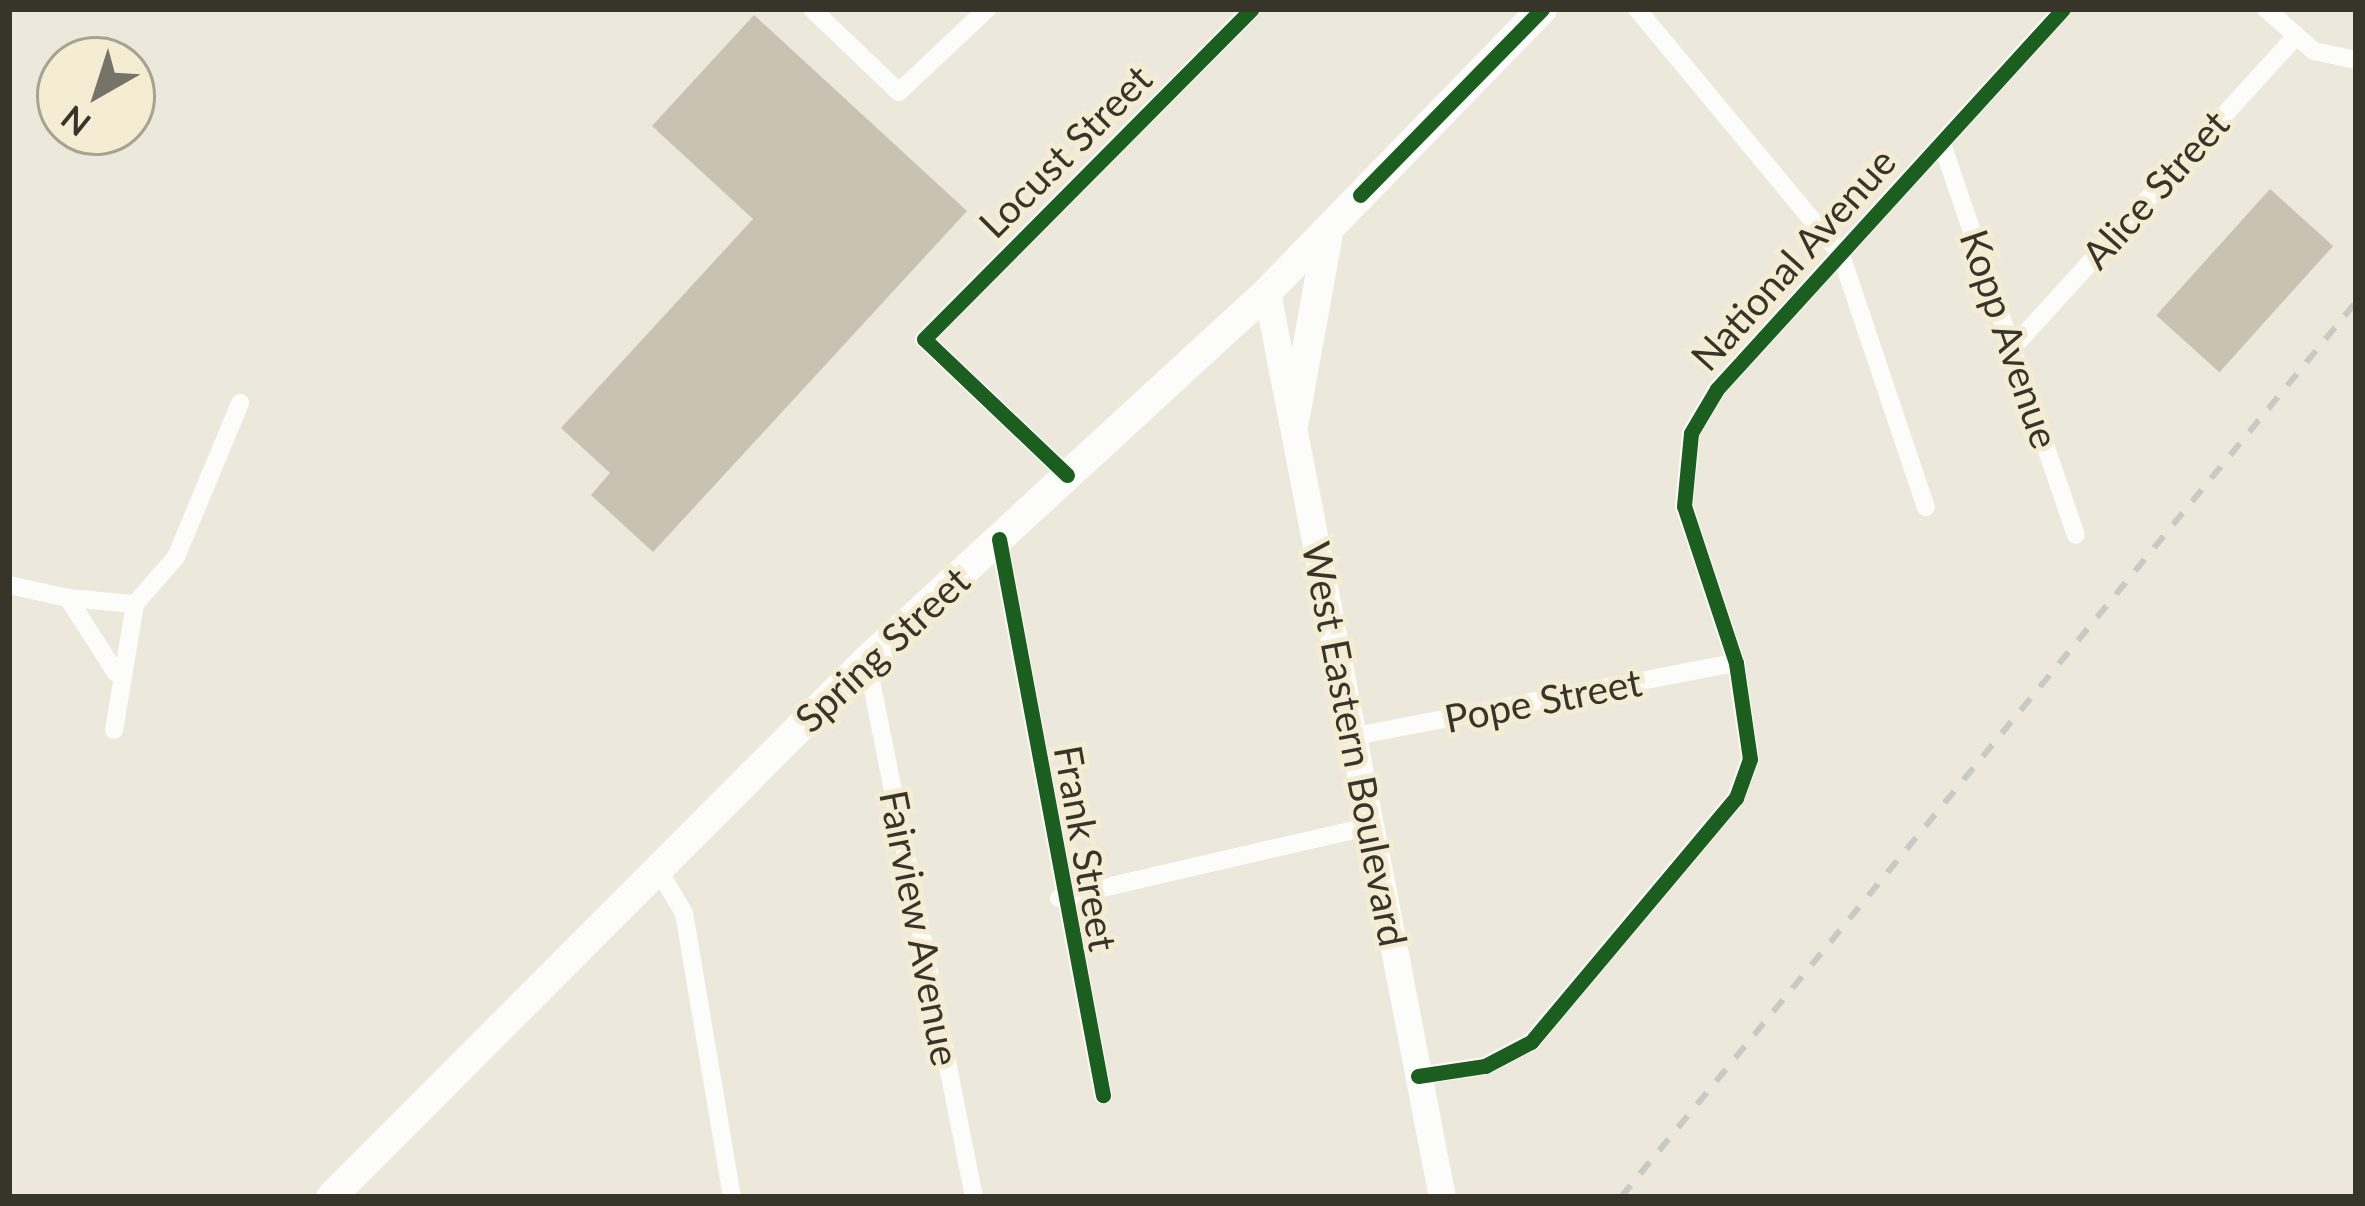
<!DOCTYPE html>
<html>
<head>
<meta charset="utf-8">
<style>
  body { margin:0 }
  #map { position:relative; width:2365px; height:1206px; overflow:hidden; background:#ece8db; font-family:Lato,sans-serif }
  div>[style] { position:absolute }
  .building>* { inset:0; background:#c9c2b3; transform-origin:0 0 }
  .minor>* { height:18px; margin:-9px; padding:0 9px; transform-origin:9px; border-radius:9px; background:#fcfcfa }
  .secondary>* { height:27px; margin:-13.5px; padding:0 13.5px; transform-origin:13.5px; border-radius:13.5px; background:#fcfcfa }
  .primary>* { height:30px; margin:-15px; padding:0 15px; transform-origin:15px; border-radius:15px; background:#fcfcfa }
  .rail>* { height:6px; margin-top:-3px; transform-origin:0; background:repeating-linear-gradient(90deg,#cac9c6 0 15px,transparent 0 30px) }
  .cycleway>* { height:15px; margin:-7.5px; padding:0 7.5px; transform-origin:7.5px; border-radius:7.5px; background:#1b5e20 }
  span { translate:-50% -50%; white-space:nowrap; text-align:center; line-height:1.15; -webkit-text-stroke:10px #f4ecd3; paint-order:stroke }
  .street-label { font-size:39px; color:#37342a }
  .frame { position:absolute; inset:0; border:12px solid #37342a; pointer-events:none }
  .north { position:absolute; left:36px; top:36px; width:120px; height:120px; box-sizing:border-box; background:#f4ecd3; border:3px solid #a8a28f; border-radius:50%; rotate:219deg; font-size:33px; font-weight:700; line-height:48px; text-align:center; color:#37342a }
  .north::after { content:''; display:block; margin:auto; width:42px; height:54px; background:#767368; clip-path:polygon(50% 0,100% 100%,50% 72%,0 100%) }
</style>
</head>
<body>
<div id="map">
  <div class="building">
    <div style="clip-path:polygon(754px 15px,967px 211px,653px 552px,591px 495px,610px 473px,561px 428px,753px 219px,652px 126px)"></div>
    <div style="left:2270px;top:189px;width:85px;height:170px;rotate:42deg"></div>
  </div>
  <div class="minor">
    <div style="left:812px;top:9px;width:120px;rotate:43.7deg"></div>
    <div style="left:899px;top:92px;width:121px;rotate:-43.3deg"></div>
    <div style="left:1637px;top:9px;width:320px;rotate:50.3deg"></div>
    <div style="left:1841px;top:255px;width:266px;rotate:71.4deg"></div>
    <div style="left:2266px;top:9px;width:64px;rotate:41.2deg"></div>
    <div style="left:2314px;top:51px;width:43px;rotate:12.1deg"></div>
    <div style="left:1942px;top:144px;width:413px;rotate:71.1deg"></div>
    <div style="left:2015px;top:345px;width:418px;rotate:-47.7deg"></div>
    <div style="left:1067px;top:475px;width:197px;rotate:-136.4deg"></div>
    <div style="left:924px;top:339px;width:465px;rotate:-45.2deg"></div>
    <div style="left:999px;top:539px;width:566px;rotate:79.41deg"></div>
    <div style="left:9px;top:585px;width:60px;rotate:12.4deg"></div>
    <div style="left:68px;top:598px;width:89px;rotate:57.4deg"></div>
    <div style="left:68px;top:598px;width:67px;rotate:5.1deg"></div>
    <div style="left:867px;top:660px;width:548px;rotate:78.73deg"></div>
    <div style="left:114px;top:730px;width:128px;rotate:-80.5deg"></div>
    <div style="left:135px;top:604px;width:62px;rotate:-48.9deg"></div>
    <div style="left:176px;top:557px;width:167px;rotate:-67.4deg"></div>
    <div style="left:1350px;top:737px;width:393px;rotate:-10.9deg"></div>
    <div style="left:657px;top:868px;width:52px;rotate:59deg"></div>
    <div style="left:684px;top:913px;width:288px;rotate:80.4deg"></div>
    <div style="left:1059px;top:898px;width:316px;rotate:-13deg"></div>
    <div style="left:1418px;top:1076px;width:68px;rotate:-8.5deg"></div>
    <div style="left:1485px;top:1066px;width:52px;rotate:-27.6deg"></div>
    <div style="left:1531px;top:1042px;width:319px;rotate:-50deg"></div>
    <div style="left:1736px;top:798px;width:41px;rotate:-70.3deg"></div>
    <div style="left:1750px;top:759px;width:97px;rotate:-98.3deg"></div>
    <div style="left:1736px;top:663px;width:165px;rotate:-108.3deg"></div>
    <div style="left:1684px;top:506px;width:73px;rotate:-84.5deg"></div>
    <div style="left:1691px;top:433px;width:51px;rotate:-59.4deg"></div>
    <div style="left:1717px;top:389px;width:514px;rotate:-47.68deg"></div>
  </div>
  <div class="secondary">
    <div style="left:1267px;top:292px;width:922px;rotate:79.06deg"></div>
  </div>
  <div class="primary">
    <div style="left:1294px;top:421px;width:185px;rotate:-79.7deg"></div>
    <div style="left:331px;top:1197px;width:759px;rotate:-45.05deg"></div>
    <div style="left:867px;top:660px;width:544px;rotate:-42.61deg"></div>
    <div style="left:1267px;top:292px;width:395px;rotate:-45.8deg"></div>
  </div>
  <div class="rail">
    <div style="left:1621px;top:1197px;width:1158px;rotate:-50.61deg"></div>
  </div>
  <div class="cycleway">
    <div style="left:1360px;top:195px;width:260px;rotate:-45.6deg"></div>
    <div style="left:1067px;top:475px;width:197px;rotate:-136.4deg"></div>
    <div style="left:924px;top:339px;width:465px;rotate:-45.2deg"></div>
    <div style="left:999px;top:539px;width:566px;rotate:79.41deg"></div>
    <div style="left:1418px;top:1076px;width:68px;rotate:-8.5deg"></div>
    <div style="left:1485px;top:1066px;width:52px;rotate:-27.6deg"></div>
    <div style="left:1531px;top:1042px;width:319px;rotate:-50deg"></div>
    <div style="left:1736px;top:798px;width:41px;rotate:-70.3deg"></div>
    <div style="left:1750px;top:759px;width:97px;rotate:-98.3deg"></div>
    <div style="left:1736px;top:663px;width:165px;rotate:-108.3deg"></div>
    <div style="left:1684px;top:506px;width:73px;rotate:-84.5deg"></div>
    <div style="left:1691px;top:433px;width:51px;rotate:-59.4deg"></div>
    <div style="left:1717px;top:389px;width:514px;rotate:-47.68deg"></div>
  </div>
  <div class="street-label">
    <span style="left:1065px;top:151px;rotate:-45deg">Locust Street</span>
    <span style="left:2155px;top:189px;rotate:-48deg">Alice Street</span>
    <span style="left:1793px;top:259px;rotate:-48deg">National Avenue</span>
    <span style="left:2010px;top:339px;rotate:71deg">Kopp Avenue</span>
    <span style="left:882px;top:649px;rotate:-43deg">Spring Street</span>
    <span style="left:1543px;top:700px;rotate:-11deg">Pope Street</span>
    <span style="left:1355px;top:744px;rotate:79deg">West Eastern Boulevard</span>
    <span style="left:1086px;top:848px;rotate:80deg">Frank Street</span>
    <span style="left:920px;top:928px;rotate:79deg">Fairview Avenue</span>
  </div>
  <div class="frame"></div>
  <div class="north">N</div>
</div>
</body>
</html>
